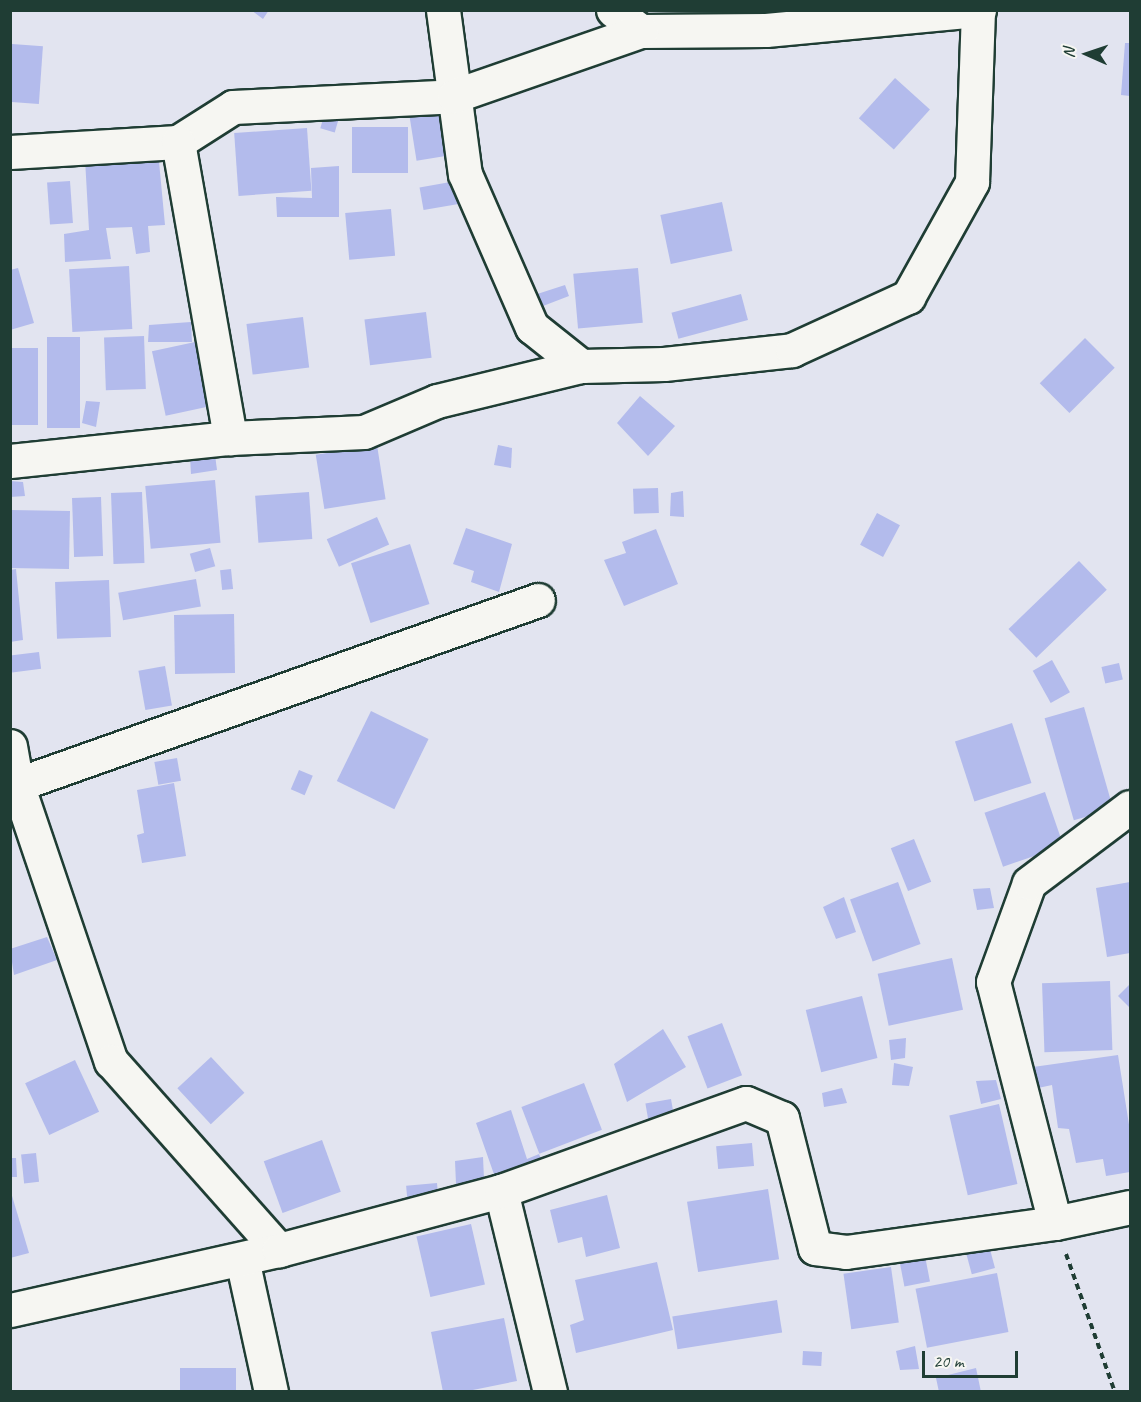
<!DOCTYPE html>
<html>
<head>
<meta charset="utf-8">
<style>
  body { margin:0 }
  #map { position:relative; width:1141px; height:1402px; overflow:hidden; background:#e2e4f0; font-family:Caveat,sans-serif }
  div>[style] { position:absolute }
  .building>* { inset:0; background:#b3bbec; transform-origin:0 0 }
  .path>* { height:4px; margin-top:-2px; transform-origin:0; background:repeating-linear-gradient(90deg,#1f3d34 0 6px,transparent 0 10.5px) }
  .roads { filter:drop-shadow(2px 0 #1f3d34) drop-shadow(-2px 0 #1f3d34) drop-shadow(0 2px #1f3d34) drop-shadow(0 -2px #1f3d34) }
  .minor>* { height:33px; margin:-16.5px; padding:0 16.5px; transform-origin:16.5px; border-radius:16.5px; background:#f6f6f2 }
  span { translate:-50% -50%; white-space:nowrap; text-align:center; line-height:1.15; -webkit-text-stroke:6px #f6f6f2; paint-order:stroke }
  .frame { position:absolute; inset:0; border:12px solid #1f3d34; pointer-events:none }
  .north { position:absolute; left:1057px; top:24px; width:60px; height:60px; -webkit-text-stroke:4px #f6f6f2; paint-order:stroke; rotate:273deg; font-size:16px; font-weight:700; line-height:24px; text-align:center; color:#1f3d34 }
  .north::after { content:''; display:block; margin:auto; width:21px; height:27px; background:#1f3d34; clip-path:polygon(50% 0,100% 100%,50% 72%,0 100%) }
  .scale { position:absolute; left:922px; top:1351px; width:96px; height:27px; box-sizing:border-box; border:3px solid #1f3d34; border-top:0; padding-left:8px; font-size:18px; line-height:21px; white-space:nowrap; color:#1f3d34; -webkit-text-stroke:4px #f6f6f2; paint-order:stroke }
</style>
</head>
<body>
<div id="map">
  <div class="building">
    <div style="clip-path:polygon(251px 10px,269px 10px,263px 19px)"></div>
    <div style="clip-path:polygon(1125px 43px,1130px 43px,1130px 96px,1121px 95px)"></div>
    <div style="left:12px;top:44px;width:31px;height:58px;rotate:4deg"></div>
    <div style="left:895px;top:78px;width:47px;height:54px;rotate:42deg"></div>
    <div style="left:442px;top:104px;width:52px;height:34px;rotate:81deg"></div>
    <div style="left:325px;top:112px;width:15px;height:17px;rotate:16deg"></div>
    <div style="left:352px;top:127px;width:56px;height:46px"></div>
    <div style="left:307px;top:128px;width:63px;height:73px;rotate:86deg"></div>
    <div style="clip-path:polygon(158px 151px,165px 225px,148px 226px,150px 252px,136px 254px,132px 227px,106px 228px,111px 259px,65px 262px,64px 234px,89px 230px,85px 159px)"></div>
    <div style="clip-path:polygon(339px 166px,339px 217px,277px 217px,276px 197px,312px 198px,311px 168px)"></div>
    <div style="left:70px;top:181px;width:42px;height:23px;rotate:86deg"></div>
    <div style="left:456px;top:181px;width:23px;height:37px;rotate:80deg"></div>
    <div style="left:722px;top:202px;width:50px;height:63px;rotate:78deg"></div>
    <div style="left:391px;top:209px;width:47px;height:46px;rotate:85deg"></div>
    <div style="left:129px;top:266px;width:63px;height:60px;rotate:87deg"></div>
    <div style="clip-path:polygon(18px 268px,34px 323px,10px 330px,10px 270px)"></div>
    <div style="left:638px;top:268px;width:55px;height:65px;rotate:85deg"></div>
    <div style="clip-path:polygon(565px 285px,569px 296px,530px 311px,528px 297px)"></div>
    <div style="left:741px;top:294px;width:27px;height:72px;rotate:75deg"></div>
    <div style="left:426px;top:312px;width:46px;height:62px;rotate:83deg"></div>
    <div style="left:303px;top:317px;width:51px;height:57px;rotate:83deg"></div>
    <div style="clip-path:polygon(191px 322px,192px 342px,148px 342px,149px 325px)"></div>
    <div style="left:144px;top:336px;width:53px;height:40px;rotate:88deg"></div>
    <div style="left:47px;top:337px;width:33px;height:91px"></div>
    <div style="left:1085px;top:338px;width:42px;height:64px;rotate:45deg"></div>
    <div style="left:195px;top:342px;width:66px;height:44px;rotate:78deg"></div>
    <div style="left:10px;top:348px;width:28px;height:77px"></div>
    <div style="clip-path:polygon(640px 396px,675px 426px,648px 456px,617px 423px)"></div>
    <div style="clip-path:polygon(86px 401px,100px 402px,96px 427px,82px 423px)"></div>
    <div style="left:377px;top:445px;width:55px;height:62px;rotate:81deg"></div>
    <div style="clip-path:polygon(498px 445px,512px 448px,511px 468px,494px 465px)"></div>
    <div style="clip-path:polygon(215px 455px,217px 470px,191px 474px,190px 457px)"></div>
    <div style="left:215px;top:480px;width:63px;height:70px;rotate:85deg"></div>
    <div style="clip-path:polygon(10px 481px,23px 482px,25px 496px,10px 497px)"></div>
    <div style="left:658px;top:488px;width:25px;height:25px;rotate:88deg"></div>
    <div style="clip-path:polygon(683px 491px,684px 517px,670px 516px,671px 493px)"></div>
    <div style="left:142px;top:492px;width:71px;height:31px;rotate:88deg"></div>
    <div style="left:309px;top:492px;width:47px;height:54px;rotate:86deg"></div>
    <div style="left:101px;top:497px;width:59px;height:29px;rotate:88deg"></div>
    <div style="left:10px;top:510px;width:60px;height:58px;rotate:1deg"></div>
    <div style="left:877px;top:513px;width:26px;height:36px;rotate:28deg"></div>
    <div style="left:377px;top:517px;width:30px;height:55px;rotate:66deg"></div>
    <div style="clip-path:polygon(466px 528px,512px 544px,499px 592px,471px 582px,474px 571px,453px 564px)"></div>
    <div style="clip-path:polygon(656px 529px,678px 584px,624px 606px,604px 560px,626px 553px,622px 542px)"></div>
    <div style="left:410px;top:544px;width:63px;height:62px;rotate:72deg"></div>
    <div style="left:210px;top:548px;width:19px;height:21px;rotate:74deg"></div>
    <div style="left:1079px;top:561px;width:40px;height:98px;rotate:46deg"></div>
    <div style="clip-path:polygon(16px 569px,23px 640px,10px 642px,10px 570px)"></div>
    <div style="left:231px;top:569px;width:20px;height:11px;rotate:84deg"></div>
    <div style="left:196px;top:579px;width:28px;height:79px;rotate:80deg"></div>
    <div style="left:109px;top:580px;width:57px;height:54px;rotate:88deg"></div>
    <div style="left:234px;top:614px;width:59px;height:60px;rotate:89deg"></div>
    <div style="left:39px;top:652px;width:17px;height:29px;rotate:83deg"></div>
    <div style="left:1052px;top:660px;width:37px;height:22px;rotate:61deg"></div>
    <div style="left:1119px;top:663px;width:17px;height:18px;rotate:77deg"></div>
    <div style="left:165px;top:666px;width:40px;height:27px;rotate:80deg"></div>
    <div style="left:1084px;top:707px;width:106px;height:41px;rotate:74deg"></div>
    <div style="left:371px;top:711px;width:64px;height:78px;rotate:26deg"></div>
    <div style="left:1012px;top:723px;width:63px;height:60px;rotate:72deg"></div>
    <div style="left:177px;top:758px;width:23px;height:23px;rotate:80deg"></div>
    <div style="left:299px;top:770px;width:15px;height:21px;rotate:23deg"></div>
    <div style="clip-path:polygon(174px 783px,186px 856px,142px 863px,137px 835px,144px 833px,137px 790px)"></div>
    <div style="left:1045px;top:792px;width:57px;height:64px;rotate:71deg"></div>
    <div style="left:914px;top:839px;width:46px;height:25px;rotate:68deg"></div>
    <div style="left:898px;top:882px;width:66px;height:51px;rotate:70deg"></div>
    <div style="clip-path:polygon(1130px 882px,1130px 953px,1107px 957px,1096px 888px)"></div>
    <div style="clip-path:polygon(990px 888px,994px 908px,977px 910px,973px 889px)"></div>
    <div style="clip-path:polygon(844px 897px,856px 932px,836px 939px,823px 907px)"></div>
    <div style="clip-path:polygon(47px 937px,57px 960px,14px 975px,10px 949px)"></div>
    <div style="left:952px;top:958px;width:53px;height:76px;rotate:78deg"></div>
    <div style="left:1110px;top:981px;width:69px;height:68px;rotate:88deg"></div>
    <div style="clip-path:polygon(1130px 984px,1130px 1008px,1118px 996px)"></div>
    <div style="left:862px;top:996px;width:64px;height:58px;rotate:76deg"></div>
    <div style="left:722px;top:1023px;width:56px;height:37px;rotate:69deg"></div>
    <div style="clip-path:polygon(663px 1029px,686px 1067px,627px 1102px,614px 1064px)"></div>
    <div style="clip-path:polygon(906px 1038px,905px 1058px,891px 1060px,889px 1040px)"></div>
    <div style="clip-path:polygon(1118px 1055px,1130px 1131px,1130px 1172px,1106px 1176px,1103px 1159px,1076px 1163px,1069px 1129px,1058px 1128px,1052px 1085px,1038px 1088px,1033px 1067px)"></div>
    <div style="left:211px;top:1057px;width:49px;height:46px;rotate:47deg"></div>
    <div style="left:75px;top:1060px;width:57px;height:55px;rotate:65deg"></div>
    <div style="clip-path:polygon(894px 1063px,913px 1067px,909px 1086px,892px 1085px)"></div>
    <div style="clip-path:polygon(996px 1080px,1001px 1099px,981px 1104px,976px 1081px)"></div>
    <div style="left:584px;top:1083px;width:50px;height:67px;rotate:69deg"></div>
    <div style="clip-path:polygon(842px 1088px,847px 1103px,824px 1107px,822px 1093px)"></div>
    <div style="left:671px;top:1099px;width:23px;height:26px;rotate:80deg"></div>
    <div style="left:999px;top:1104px;width:82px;height:51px;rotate:77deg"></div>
    <div style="clip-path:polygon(511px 1110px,527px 1159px,539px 1154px,544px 1166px,496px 1180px,476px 1123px)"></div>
    <div style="left:322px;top:1140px;width:55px;height:62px;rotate:70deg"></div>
    <div style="left:752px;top:1143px;width:23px;height:36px;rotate:85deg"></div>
    <div style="left:36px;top:1153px;width:29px;height:15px;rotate:84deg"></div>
    <div style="clip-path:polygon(483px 1157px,484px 1179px,456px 1184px,455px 1161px)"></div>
    <div style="clip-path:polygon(10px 1158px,16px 1158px,17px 1177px,10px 1177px)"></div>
    <div style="left:437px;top:1183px;width:22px;height:31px;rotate:85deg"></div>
    <div style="clip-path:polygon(10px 1189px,29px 1253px,10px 1258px)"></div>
    <div style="left:768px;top:1189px;width:71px;height:82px;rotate:81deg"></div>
    <div style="clip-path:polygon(607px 1195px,620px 1248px,586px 1257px,582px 1237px,558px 1243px,550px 1210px)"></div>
    <div style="left:471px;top:1224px;width:62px;height:56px;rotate:77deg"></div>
    <div style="left:988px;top:1242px;width:27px;height:24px;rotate:75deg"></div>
    <div style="left:925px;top:1256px;width:26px;height:26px;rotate:79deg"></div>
    <div style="clip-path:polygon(657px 1262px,673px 1330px,576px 1353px,570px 1325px,584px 1320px,575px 1280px)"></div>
    <div style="left:891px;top:1267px;width:56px;height:48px;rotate:82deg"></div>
    <div style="left:997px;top:1273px;width:60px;height:83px;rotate:79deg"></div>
    <div style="left:777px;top:1300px;width:33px;height:106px;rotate:81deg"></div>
    <div style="clip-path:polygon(504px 1318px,517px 1381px,463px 1392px,443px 1392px,431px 1332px)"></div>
    <div style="clip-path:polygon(915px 1346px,919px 1369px,900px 1370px,896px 1351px)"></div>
    <div style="left:803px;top:1351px;width:19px;height:14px;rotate:3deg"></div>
    <div style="left:180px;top:1368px;width:56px;height:24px"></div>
    <div style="clip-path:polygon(976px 1368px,981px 1392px,939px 1392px,936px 1378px)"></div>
  </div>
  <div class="path">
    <div style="left:1066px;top:1254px;width:146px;rotate:70.5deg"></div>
  </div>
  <div class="roads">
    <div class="minor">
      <div style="left:443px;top:10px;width:165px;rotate:82.4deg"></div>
      <div style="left:465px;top:174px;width:167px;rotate:66.4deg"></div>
      <div style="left:532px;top:327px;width:63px;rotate:38.5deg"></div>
      <div style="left:581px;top:366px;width:83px;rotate:-1.4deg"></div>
      <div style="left:664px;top:364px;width:129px;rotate:-6.2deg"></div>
      <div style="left:792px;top:350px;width:128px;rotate:-24.6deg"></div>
      <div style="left:908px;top:297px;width:132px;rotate:-60.9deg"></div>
      <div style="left:972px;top:182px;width:171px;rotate:-88deg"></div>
      <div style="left:613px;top:10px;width:35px;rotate:37deg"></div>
      <div style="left:641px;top:31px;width:125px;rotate:-0.5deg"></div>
      <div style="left:766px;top:30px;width:214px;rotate:-5.4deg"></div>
      <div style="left:178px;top:142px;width:65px;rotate:-32.5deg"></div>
      <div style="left:233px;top:107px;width:221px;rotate:-2.8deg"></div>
      <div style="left:454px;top:96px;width:198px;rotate:-19.2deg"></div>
      <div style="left:10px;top:152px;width:168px;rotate:-3.4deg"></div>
      <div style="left:178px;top:142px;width:301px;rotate:80deg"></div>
      <div style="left:10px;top:461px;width:221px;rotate:-6deg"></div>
      <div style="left:230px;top:438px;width:134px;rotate:-2.6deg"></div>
      <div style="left:364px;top:432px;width:79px;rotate:-23deg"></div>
      <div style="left:437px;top:401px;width:148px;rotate:-13.7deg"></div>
      <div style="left:10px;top:746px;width:39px;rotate:80deg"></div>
      <div style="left:17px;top:784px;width:293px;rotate:71.3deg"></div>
      <div style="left:111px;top:1061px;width:253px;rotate:48.4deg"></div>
      <div style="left:10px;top:787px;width:560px;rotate:-19.5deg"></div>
      <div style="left:501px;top:1191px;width:207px;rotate:76.3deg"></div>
      <div style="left:1055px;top:1223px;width:249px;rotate:-104.4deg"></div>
      <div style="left:993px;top:982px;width:105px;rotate:-70deg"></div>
      <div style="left:1029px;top:883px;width:126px;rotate:-37deg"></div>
      <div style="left:242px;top:1259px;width:136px;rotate:77.7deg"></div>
      <div style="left:10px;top:1310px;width:276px;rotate:-12.6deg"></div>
      <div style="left:279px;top:1250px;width:230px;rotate:-14.9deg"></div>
      <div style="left:501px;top:1191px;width:260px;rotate:-19.8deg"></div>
      <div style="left:746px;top:1103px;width:39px;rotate:23deg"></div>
      <div style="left:782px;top:1118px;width:134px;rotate:75.8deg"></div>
      <div style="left:815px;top:1248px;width:31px;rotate:7deg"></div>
      <div style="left:846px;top:1252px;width:211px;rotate:-7.9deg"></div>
      <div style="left:1055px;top:1223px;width:77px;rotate:-12deg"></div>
    </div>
  </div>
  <div class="frame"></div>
  <div class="north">N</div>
  <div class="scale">20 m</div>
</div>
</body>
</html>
